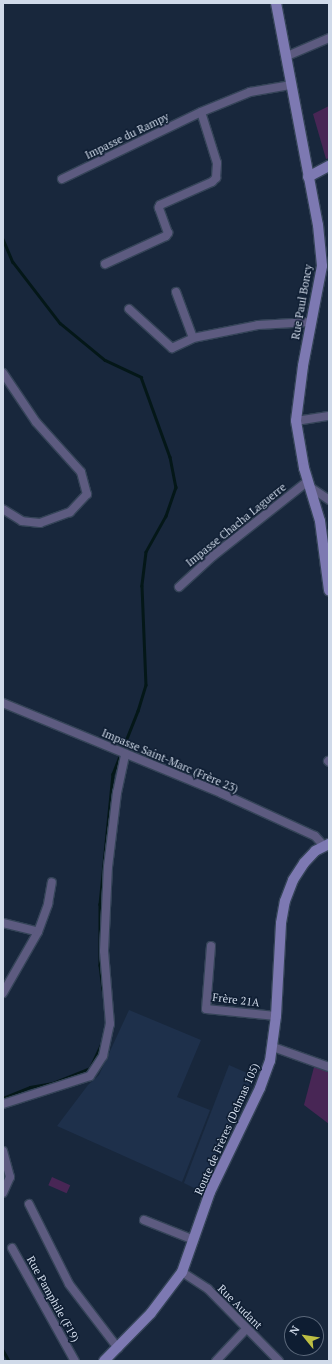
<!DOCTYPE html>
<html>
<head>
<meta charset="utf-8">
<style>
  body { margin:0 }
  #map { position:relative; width:332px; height:1364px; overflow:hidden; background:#18273c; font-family:"PT Serif",serif }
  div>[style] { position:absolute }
  .built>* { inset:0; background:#1e304b }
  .green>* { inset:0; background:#482655; transform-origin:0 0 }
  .stream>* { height:2.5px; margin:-1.25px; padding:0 1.25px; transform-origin:1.25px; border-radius:1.25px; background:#041718 }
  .roads { filter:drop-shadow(1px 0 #354458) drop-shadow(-1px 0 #354458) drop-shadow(0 1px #354458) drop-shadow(0 -1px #354458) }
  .street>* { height:8px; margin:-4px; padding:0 4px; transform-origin:4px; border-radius:4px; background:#5d5b80 }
  .secondary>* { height:10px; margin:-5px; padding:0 5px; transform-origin:5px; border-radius:5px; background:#7d79b2 }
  span { translate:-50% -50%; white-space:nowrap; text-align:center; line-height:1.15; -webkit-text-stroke:3px #0e1d32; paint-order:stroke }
  .street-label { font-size:11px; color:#d0dae9 }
  .frame { position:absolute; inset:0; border:4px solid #d0dae9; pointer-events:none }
  .north { position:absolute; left:284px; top:1316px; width:40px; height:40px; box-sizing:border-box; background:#0e1d32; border:1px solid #5c697b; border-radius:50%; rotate:300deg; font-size:11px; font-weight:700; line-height:16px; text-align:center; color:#d0dae9 }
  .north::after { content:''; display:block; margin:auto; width:14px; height:18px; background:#bdbf43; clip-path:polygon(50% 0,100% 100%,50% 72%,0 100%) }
</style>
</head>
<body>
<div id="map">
  <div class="built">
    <div style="clip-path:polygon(129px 1010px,201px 1040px,177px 1097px,210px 1110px,182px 1182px,57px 1126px,88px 1085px,99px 1075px)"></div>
    <div style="clip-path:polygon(229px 1065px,254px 1076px,200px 1191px,184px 1183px)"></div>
  </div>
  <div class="green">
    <div style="clip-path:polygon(329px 106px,329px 158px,326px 159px,313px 114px)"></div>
    <div style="clip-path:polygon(314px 1067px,329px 1072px,329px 1124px,304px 1105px)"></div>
    <div style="left:52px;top:1177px;width:20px;height:9px;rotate:24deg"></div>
  </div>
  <div class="stream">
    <div style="left:3px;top:239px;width:25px;rotate:67deg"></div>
    <div style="left:13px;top:262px;width:77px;rotate:52.4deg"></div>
    <div style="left:60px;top:323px;width:58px;rotate:39.4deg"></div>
    <div style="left:105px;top:360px;width:40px;rotate:25deg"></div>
    <div style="left:141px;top:377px;width:85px;rotate:70.1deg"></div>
    <div style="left:170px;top:457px;width:31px;rotate:79deg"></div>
    <div style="left:176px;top:487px;width:31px;rotate:109deg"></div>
    <div style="left:166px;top:516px;width:41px;rotate:119.1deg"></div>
    <div style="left:146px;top:552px;width:34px;rotate:97deg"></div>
    <div style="left:142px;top:586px;width:99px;rotate:87.7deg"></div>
    <div style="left:146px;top:685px;width:27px;rotate:107deg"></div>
    <div style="left:138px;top:711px;width:68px;rotate:111.6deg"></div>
    <div style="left:113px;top:774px;width:131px;rotate:95.7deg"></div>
    <div style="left:100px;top:904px;width:61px;rotate:90deg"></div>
    <div style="left:100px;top:965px;width:25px;rotate:83deg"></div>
    <div style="left:3px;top:1098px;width:29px;rotate:-22deg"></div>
    <div style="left:30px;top:1087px;width:23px;rotate:-10deg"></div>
    <div style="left:53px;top:1083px;width:40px;rotate:-22deg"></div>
    <div style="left:90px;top:1068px;width:29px;rotate:-65deg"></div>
    <div style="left:3px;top:1350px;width:13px;rotate:61deg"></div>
  </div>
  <div class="roads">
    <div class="street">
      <div style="left:287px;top:56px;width:46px;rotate:-23.2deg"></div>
      <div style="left:62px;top:179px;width:154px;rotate:-25.7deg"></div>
      <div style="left:201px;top:112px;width:53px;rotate:-22.2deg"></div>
      <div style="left:250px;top:92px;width:42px;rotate:-9.7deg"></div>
      <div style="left:105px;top:264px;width:67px;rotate:-24.7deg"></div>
      <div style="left:166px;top:236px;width:4px;rotate:-56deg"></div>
      <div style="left:168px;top:233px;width:27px;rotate:-110deg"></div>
      <div style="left:159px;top:208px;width:3px;rotate:-72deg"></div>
      <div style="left:160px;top:205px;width:57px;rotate:-23.9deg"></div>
      <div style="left:212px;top:182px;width:6px;rotate:-45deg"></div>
      <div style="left:216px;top:178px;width:15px;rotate:-86deg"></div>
      <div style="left:217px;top:163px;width:53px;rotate:-107.4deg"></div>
      <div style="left:176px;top:292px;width:49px;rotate:69.7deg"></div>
      <div style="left:129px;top:309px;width:58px;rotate:42.2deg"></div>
      <div style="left:172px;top:348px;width:23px;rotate:-25deg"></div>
      <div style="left:193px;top:338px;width:66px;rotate:-11.3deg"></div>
      <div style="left:258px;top:325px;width:53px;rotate:-3.2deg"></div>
      <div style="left:3px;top:373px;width:59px;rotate:56deg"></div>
      <div style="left:36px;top:422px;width:67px;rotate:48deg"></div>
      <div style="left:81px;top:472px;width:23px;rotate:75deg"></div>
      <div style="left:87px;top:494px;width:25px;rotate:133deg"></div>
      <div style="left:70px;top:512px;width:32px;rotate:160deg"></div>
      <div style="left:40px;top:523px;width:18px;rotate:-174deg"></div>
      <div style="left:22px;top:521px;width:22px;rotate:-148deg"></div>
      <div style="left:296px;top:421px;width:33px;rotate:-9deg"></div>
      <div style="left:310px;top:487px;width:23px;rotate:34deg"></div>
      <div style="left:179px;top:587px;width:46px;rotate:-42.4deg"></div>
      <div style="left:213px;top:556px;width:121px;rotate:-38.3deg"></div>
      <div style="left:3px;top:703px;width:236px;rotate:22.4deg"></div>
      <div style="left:221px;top:793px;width:103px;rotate:24.6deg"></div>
      <div style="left:315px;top:836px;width:13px;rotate:48deg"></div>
      <div style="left:328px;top:761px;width:1px;rotate:45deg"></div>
      <div style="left:3px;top:923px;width:36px;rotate:14deg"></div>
      <div style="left:211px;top:946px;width:63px;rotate:94.5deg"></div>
      <div style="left:206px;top:1009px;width:70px;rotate:5.7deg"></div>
      <div style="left:3px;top:993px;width:70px;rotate:-60.2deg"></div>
      <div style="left:38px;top:932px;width:30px;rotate:-70deg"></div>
      <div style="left:48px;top:904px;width:22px;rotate:-80deg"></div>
      <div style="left:273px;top:1047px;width:59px;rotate:19.7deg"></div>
      <div style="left:3px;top:1104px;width:91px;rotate:-17.8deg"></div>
      <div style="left:90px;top:1076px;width:24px;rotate:-57deg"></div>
      <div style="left:103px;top:1056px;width:33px;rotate:-78deg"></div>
      <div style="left:110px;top:1024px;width:73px;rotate:-94.7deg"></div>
      <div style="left:104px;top:951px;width:84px;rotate:-87.3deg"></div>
      <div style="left:108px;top:867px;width:75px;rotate:-83.1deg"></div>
      <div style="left:117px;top:793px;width:40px;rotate:-78deg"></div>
      <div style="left:3px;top:1151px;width:27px;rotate:75deg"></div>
      <div style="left:10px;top:1177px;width:17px;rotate:114deg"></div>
      <div style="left:29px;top:1204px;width:89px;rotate:63.4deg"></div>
      <div style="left:69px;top:1284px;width:81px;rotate:52.6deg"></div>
      <div style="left:144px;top:1220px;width:54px;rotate:21.8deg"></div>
      <div style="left:12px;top:1248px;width:129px;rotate:60.9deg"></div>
      <div style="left:182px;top:1272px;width:31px;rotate:33deg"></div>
      <div style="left:208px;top:1289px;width:101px;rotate:45.4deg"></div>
      <div style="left:216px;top:1361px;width:44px;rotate:-46.8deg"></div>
    </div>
    <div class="secondary">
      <div style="left:276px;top:3px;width:226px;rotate:79.3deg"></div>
      <div style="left:318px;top:225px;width:41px;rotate:84.4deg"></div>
      <div style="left:322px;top:266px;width:102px;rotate:100.8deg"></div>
      <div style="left:303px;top:366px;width:55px;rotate:97.3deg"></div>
      <div style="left:296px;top:421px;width:48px;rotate:80.3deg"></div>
      <div style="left:304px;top:468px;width:55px;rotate:73.2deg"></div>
      <div style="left:320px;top:521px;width:70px;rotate:82.6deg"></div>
      <div style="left:308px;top:177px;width:24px;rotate:-28deg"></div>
      <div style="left:104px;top:1361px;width:67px;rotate:-45.6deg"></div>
      <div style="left:151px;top:1313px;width:51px;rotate:-52.9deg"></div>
      <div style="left:182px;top:1272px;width:85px;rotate:-70.7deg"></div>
      <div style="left:210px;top:1192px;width:115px;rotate:-64.3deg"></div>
      <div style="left:260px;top:1088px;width:29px;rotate:-70deg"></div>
      <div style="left:270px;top:1061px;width:45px;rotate:-82.4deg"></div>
      <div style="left:276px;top:1016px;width:93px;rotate:-86.9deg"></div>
      <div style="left:281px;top:923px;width:22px;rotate:-80deg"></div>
      <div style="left:285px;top:901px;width:22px;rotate:-69deg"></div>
      <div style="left:293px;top:880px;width:20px;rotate:-57deg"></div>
      <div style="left:304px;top:863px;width:16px;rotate:-47deg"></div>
      <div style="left:315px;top:851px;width:16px;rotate:-27deg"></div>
    </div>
  </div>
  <div class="street-label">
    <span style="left:127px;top:136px;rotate:-26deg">Impasse du Rampy</span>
    <span style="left:302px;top:302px;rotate:-80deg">Rue Paul Boncy</span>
    <span style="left:236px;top:525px;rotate:-39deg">Impasse Chacha Laguerre</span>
    <span style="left:170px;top:761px;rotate:23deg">Impasse Saint-Marc (Frère 23)</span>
    <span style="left:236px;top:1000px;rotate:7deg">Frère 21A</span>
    <span style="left:227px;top:1129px;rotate:-66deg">Route de Frères (Delmas 105)</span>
    <span style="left:53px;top:1299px;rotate:61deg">Rue Pamphile (F19)</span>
    <span style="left:240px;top:1307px;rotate:45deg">Rue Audant</span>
  </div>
  <div class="frame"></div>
  <div class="north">N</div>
</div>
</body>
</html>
